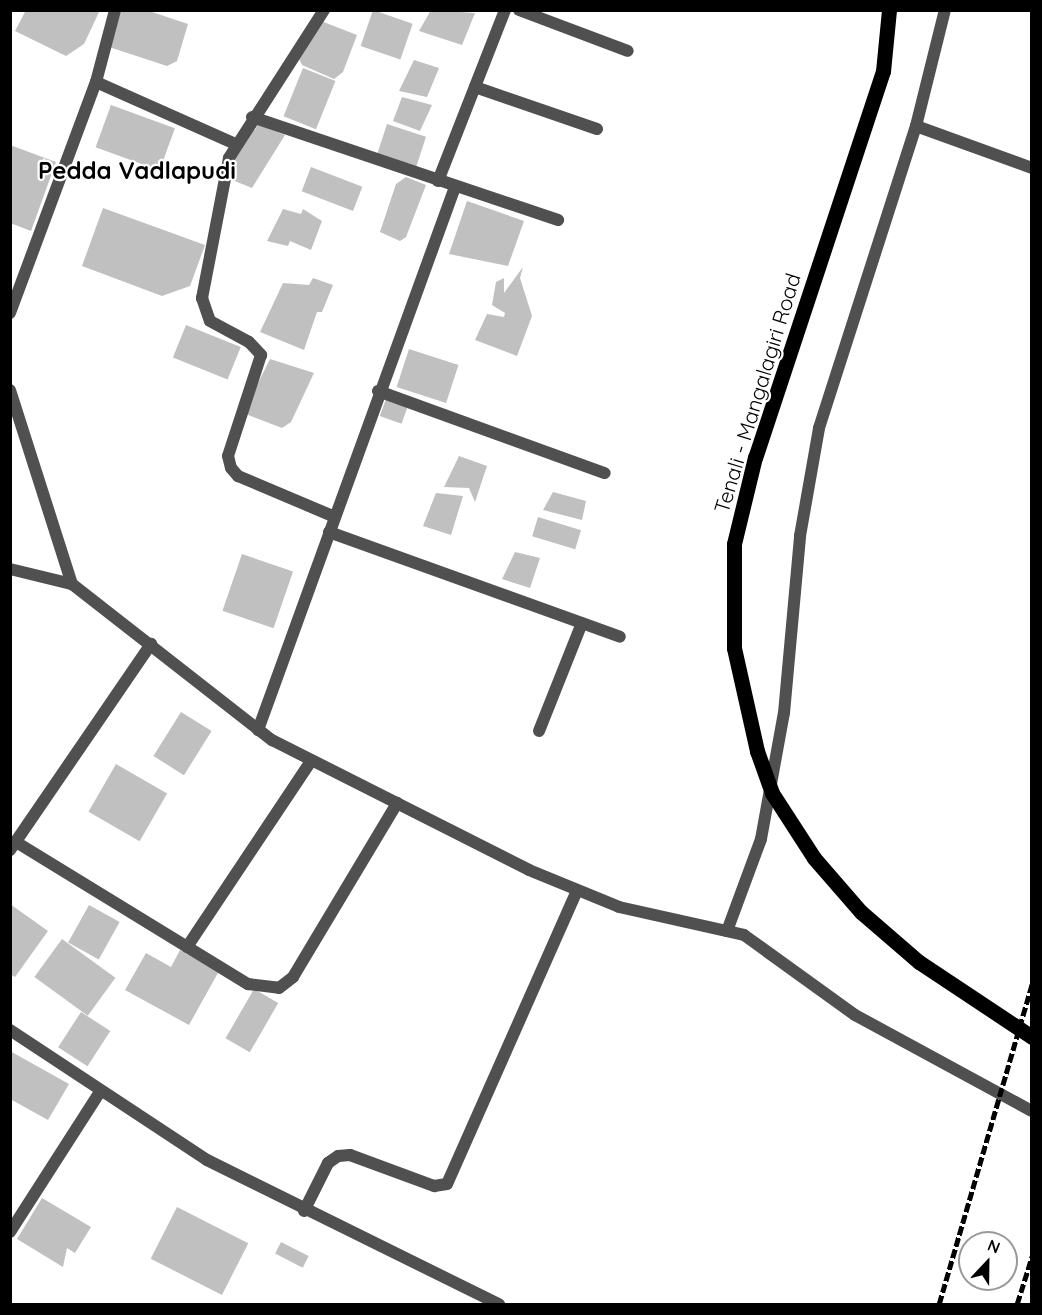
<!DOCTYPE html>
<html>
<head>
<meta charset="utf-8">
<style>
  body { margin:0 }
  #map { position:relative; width:1042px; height:1315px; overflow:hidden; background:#fff; font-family:Quicksand,sans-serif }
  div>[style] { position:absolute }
  .building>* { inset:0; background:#c0c0c0; transform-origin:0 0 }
  .street>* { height:12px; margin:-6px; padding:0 6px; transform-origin:6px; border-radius:6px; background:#505050 }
  .primary>* { height:15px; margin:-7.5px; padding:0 7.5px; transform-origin:7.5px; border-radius:7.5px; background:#000 }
  .rail>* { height:4.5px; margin-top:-2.25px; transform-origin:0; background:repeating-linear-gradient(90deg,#000 0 9px,transparent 0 12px) }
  span { translate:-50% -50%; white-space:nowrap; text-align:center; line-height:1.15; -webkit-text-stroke:4.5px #fff; paint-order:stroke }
  .street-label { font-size:21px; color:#000 }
  .quarter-label { font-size:24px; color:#000; font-weight:700 }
  .frame { position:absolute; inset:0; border:12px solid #000; pointer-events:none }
  .north { position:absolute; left:958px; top:1231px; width:60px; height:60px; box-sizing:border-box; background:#fff; border:2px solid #999; border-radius:50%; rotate:22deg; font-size:16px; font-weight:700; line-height:24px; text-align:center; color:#000 }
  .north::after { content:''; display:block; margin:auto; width:21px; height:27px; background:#000; clip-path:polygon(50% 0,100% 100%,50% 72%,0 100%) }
</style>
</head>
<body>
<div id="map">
  <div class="building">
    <div style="clip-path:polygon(26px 10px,100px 10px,84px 44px,66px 56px,15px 31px)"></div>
    <div style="clip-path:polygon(121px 10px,146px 10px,188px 24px,177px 61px,167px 66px,109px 47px)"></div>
    <div style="left:373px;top:10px;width:42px;height:38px;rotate:19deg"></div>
    <div style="clip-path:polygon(431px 10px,475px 13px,462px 45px,419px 31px)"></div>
    <div style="clip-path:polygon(321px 21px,357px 35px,343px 72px,334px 79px,302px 65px,296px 52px)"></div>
    <div style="clip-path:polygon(414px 60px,439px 68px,427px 97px,399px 91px)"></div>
    <div style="left:303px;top:68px;width:35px;height:52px;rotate:22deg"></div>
    <div style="clip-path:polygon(402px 97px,432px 105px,420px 131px,393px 121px)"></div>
    <div style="left:111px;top:105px;width:68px;height:45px;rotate:20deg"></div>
    <div style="clip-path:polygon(258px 124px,285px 135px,252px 188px,225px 177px,249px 126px,255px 130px)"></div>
    <div style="left:387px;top:124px;width:41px;height:35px;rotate:18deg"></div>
    <div style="clip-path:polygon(10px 145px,56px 162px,31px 231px,10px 223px)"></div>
    <div style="left:311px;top:167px;width:55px;height:26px;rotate:21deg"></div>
    <div style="clip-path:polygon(406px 177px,426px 185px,406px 237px,400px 241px,380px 232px,396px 184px)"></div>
    <div style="clip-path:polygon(467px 201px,524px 221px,508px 266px,449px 254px)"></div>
    <div style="clip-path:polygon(103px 208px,205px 245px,190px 286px,162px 296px,82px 266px)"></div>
    <div style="clip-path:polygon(283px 209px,301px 214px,303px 209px,322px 221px,311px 250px,290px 241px,288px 246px,267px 241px)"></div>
    <div style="clip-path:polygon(523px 267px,520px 278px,532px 316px,517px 356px,475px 340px,487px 314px,504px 317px,505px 313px,492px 305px,496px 282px,504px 278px,504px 293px)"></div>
    <div style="clip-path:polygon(313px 278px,333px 285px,322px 312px,317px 312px,304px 350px,260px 332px,283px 283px,309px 285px)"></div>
    <div style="left:186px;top:325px;width:59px;height:35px;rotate:22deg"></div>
    <div style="left:409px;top:349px;width:52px;height:40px;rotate:18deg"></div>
    <div style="clip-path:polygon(270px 359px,314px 373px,291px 422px,282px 428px,243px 413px)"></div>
    <div style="left:386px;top:399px;width:23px;height:18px;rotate:20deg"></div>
    <div style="clip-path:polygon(459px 456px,487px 466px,475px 502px,469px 488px,444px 487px)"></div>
    <div style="clip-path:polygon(553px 492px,586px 501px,582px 520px,543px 510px)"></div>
    <div style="clip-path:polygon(436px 493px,463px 496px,451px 535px,423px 526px)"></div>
    <div style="left:538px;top:517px;width:45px;height:20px;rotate:17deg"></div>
    <div style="clip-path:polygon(515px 552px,540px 558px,530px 588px,502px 579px)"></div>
    <div style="left:242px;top:554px;width:54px;height:60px;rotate:19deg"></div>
    <div style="left:181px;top:712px;width:36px;height:52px;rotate:32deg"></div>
    <div style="left:116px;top:764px;width:59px;height:55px;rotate:30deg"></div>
    <div style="clip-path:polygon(10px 904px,48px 931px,15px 977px,10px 974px)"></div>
    <div style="left:89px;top:905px;width:35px;height:43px;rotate:29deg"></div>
    <div style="left:62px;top:939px;width:66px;height:47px;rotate:36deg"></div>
    <div style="clip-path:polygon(180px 950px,219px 971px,189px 1025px,125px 990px,146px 953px,171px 967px)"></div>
    <div style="left:254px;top:989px;width:28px;height:57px;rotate:30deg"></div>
    <div style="left:81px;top:1012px;width:35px;height:42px;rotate:33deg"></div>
    <div style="clip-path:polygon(10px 1051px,69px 1084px,48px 1120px,10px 1099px)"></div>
    <div style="clip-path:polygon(42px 1198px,91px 1227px,75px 1253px,67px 1248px,63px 1267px,17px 1239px)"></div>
    <div style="left:177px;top:1207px;width:80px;height:58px;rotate:27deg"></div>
    <div style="left:281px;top:1242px;width:31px;height:13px;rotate:27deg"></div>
  </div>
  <div class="street">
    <div style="left:324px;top:10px;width:176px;rotate:122.7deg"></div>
    <div style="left:229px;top:158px;width:143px;rotate:100.9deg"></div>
    <div style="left:202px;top:298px;width:24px;rotate:71deg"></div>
    <div style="left:210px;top:321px;width:44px;rotate:28.3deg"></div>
    <div style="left:249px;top:342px;width:18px;rotate:47deg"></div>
    <div style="left:261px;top:355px;width:106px;rotate:108.1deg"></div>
    <div style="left:228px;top:456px;width:12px;rotate:76deg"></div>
    <div style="left:231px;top:468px;width:11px;rotate:49deg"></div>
    <div style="left:238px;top:476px;width:105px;rotate:22.9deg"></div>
    <div style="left:519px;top:10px;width:116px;rotate:20.6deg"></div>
    <div style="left:96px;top:82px;width:152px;rotate:24deg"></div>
    <div style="left:475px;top:87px;width:129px;rotate:19deg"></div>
    <div style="left:252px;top:117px;width:323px;rotate:18.6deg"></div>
    <div style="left:916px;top:126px;width:123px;rotate:19.9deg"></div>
    <div style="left:438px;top:181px;width:184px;rotate:-68.6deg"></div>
    <div style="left:10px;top:313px;width:246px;rotate:-69.6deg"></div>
    <div style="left:96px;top:82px;width:74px;rotate:-75.2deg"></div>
    <div style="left:10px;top:390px;width:204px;rotate:72.3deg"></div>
    <div style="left:72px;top:584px;width:254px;rotate:38deg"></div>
    <div style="left:272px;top:740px;width:288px;rotate:26.8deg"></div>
    <div style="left:529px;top:870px;width:97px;rotate:22.3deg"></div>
    <div style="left:619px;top:907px;width:128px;rotate:12.6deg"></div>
    <div style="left:744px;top:935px;width:137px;rotate:35.8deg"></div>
    <div style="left:855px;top:1015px;width:201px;rotate:28.5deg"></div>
    <div style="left:378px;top:391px;width:241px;rotate:19.9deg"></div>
    <div style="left:329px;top:532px;width:309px;rotate:19.8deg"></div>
    <div style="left:10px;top:569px;width:64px;rotate:13.6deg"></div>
    <div style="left:258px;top:730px;width:578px;rotate:-70.06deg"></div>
    <div style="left:539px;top:731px;width:116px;rotate:-68.3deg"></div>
    <div style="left:16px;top:842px;width:272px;rotate:31.5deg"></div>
    <div style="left:248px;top:984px;width:31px;rotate:7deg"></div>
    <div style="left:279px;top:988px;width:18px;rotate:-38deg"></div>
    <div style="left:293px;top:977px;width:203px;rotate:-59.1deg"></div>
    <div style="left:10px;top:850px;width:250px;rotate:-55.6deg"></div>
    <div style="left:727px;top:931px;width:98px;rotate:-69.7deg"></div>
    <div style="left:761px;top:839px;width:128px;rotate:-79.7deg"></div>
    <div style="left:784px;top:713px;width:178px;rotate:-84.8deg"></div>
    <div style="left:800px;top:536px;width:110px;rotate:-80deg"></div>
    <div style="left:819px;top:428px;width:317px;rotate:-72.2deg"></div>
    <div style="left:916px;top:126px;width:120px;rotate:-76deg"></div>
    <div style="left:187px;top:947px;width:224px;rotate:-56.3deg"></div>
    <div style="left:10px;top:1030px;width:236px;rotate:33.4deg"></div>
    <div style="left:207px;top:1160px;width:326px;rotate:26.3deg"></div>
    <div style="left:304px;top:1211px;width:54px;rotate:-63.4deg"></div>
    <div style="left:328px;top:1163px;width:12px;rotate:-35deg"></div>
    <div style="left:338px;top:1156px;width:12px;rotate:-5deg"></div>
    <div style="left:350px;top:1155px;width:90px;rotate:20.3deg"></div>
    <div style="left:434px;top:1186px;width:13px;rotate:-9deg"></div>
    <div style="left:447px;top:1184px;width:321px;rotate:-66.1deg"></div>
    <div style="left:10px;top:1232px;width:166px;rotate:-57.3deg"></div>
  </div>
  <div class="primary">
    <div style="left:889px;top:10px;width:61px;rotate:95.6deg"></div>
    <div style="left:883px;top:71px;width:407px;rotate:108.3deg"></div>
    <div style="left:755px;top:457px;width:89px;rotate:103.6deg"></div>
    <div style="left:734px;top:544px;width:104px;rotate:90deg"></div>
    <div style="left:734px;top:648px;width:106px;rotate:77.4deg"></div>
    <div style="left:757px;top:751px;width:45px;rotate:70.3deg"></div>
    <div style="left:772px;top:793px;width:77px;rotate:57.1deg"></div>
    <div style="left:814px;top:858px;width:72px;rotate:49deg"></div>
    <div style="left:861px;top:912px;width:77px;rotate:40.8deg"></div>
    <div style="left:919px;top:962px;width:136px;rotate:33.6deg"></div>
  </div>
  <div class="rail">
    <div style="left:939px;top:1304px;width:333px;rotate:-73.8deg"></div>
    <div style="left:1017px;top:1304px;width:50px;rotate:-72.6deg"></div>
  </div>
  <div class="street-label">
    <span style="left:757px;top:393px;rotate:-73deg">Tenali - Mangalagiri Road</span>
  </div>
  <div class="quarter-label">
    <span style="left:137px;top:171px">Pedda Vadlapudi</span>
  </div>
  <div class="frame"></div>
  <div class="north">N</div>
</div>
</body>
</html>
